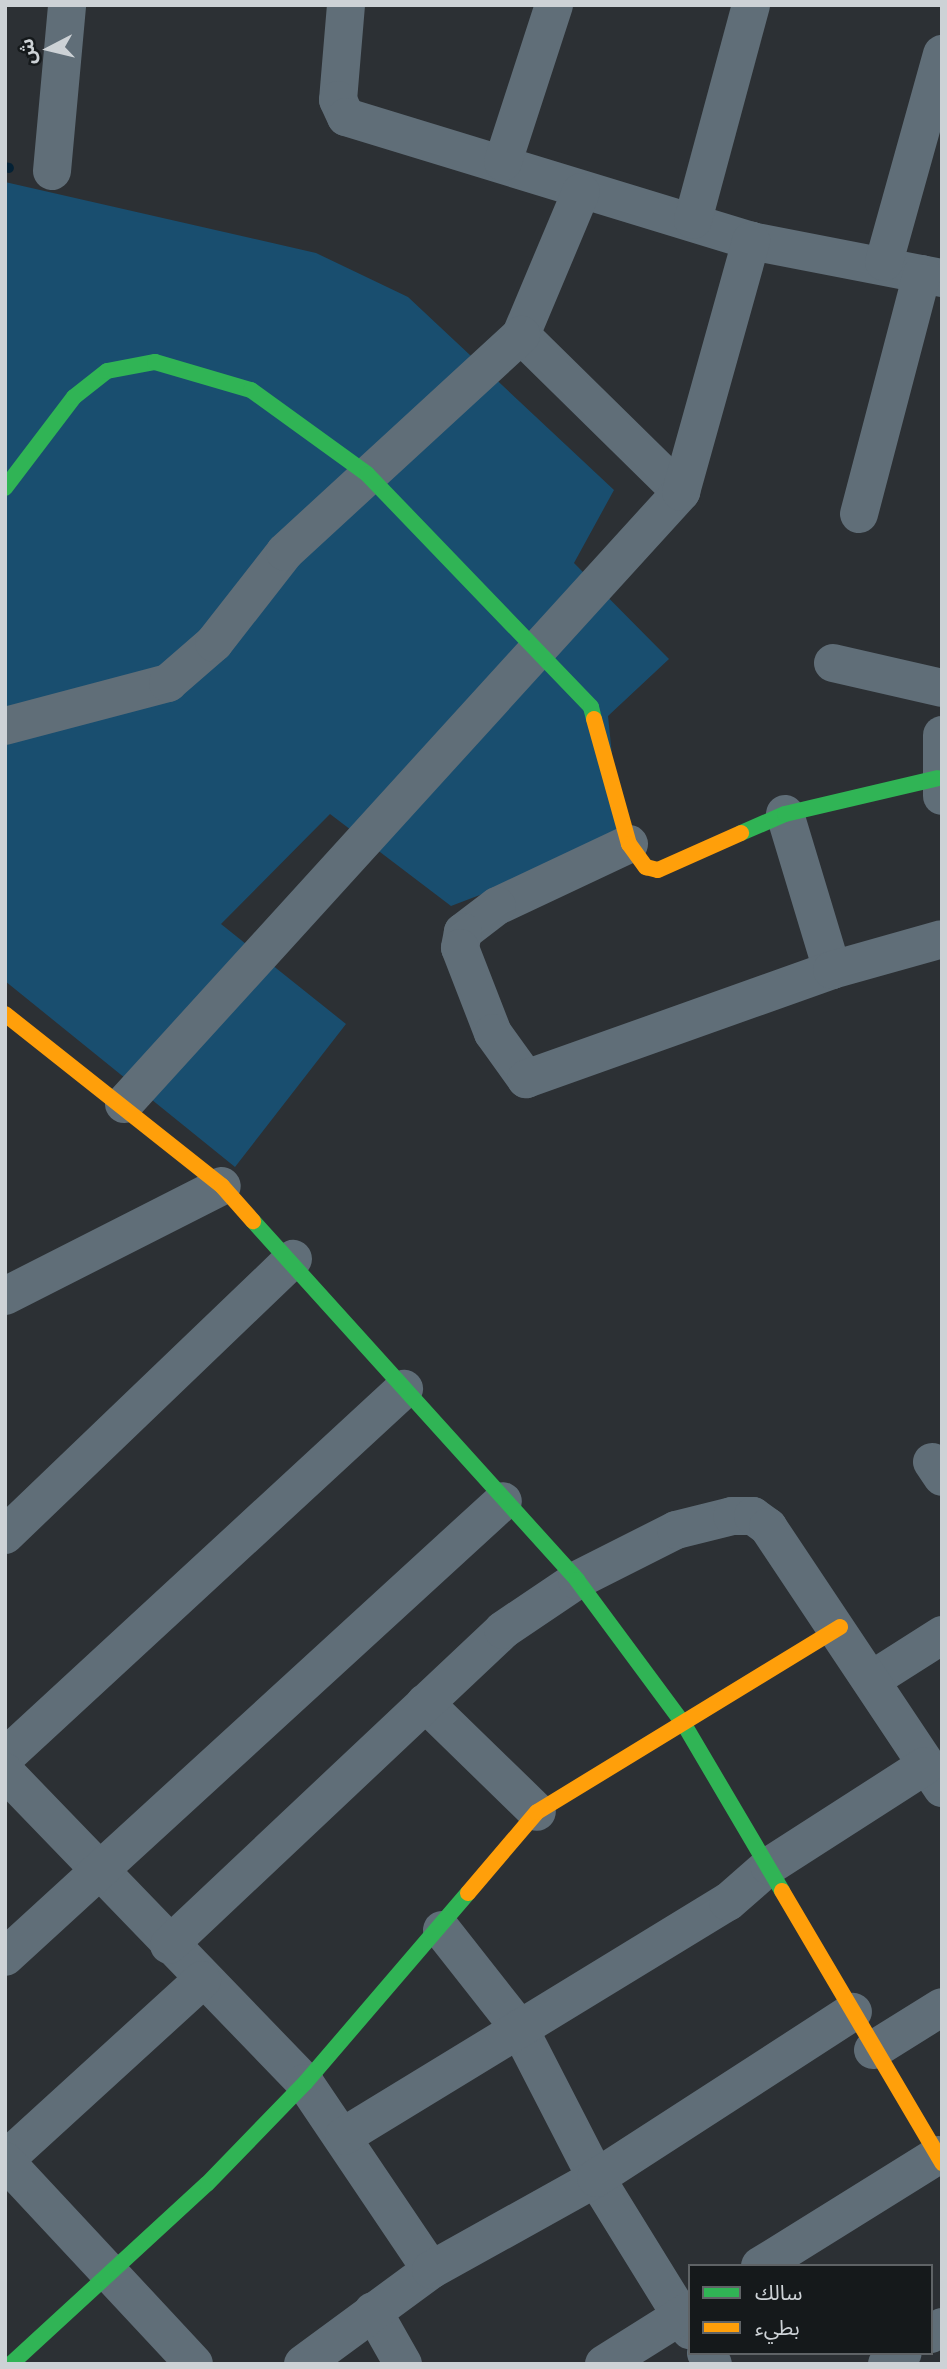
<!DOCTYPE html>
<html>
<head>
<meta charset="utf-8">
<style>
  body { margin:0 }
  #map { position:relative; width:947px; height:2369px; overflow:hidden; background:#2c3034; font-family:"Nunito Sans","Noto Sans Arabic",sans-serif }
  div>[style] { position:absolute }
  .green>* { inset:0; background:#194e6f }
  .stream>* { height:10px; margin:-5px; padding:0 5px; transform-origin:5px; border-radius:5px; background:#042135 }
  .street>* { height:38px; margin:-19px; padding:0 19px; transform-origin:19px; border-radius:19px; background:#606e78 }
  .fast>* { height:16px; margin:-8px; padding:0 8px; transform-origin:8px; border-radius:8px; background:#30b455 }
  .slow>* { height:16px; margin:-8px; padding:0 8px; transform-origin:8px; border-radius:8px; background:#ff9f0a }
  span { translate:-50% -50%; white-space:nowrap; text-align:center; line-height:1.15; -webkit-text-stroke:7px #15191b; paint-order:stroke }
  .frame { position:absolute; inset:0; border:7px solid #cdd2d6; pointer-events:none }
  .legend { position:absolute; left:688px; top:2264px; width:245px; height:91px; box-sizing:border-box; background:#15191b; border:2px solid #5f6366; margin:0; padding:9px 12px; list-style:none; font-size:21px; color:#cdd2d6 }
  .legend li { display:flex; align-items:center; gap:14px; height:35px }
  .legend b { width:35px; border:2px solid #5f6366 }
  .north { position:absolute; left:14px; top:14px; width:70px; height:70px; -webkit-text-stroke:5px #15191b; paint-order:stroke; rotate:263deg; font-size:19px; font-weight:700; line-height:28px; text-align:center; color:#cdd2d6 }
  .north::after { content:''; display:block; margin:auto; width:24px; height:32px; background:#cdd2d6; clip-path:polygon(50% 0,100% 100%,50% 72%,0 100%) }
</style>
</head>
<body>
<div id="map">
  <div class="green">
    <div style="clip-path:polygon(5px 182px,316px 253px,408px 297px,614px 490px,574px 563px,669px 659px,608px 716px,621px 841px,451px 906px,330px 814px,221px 924px,346px 1024px,235px 1167px,5px 981px)"></div>
  </div>
  <div class="stream">
    <div style="left:5px;top:167px;width:4px;rotate:14deg"></div>
  </div>
  <div class="street">
    <div style="left:346px;top:5px;width:95px;rotate:94.8deg"></div>
    <div style="left:338px;top:100px;width:19px;rotate:65deg"></div>
    <div style="left:346px;top:117px;width:424px;rotate:17deg"></div>
    <div style="left:751px;top:241px;width:195px;rotate:11deg"></div>
    <div style="left:503px;top:162px;width:165px;rotate:-72deg"></div>
    <div style="left:52px;top:171px;width:167px;rotate:-84.8deg"></div>
    <div style="left:581px;top:192px;width:155px;rotate:112.8deg"></div>
    <div style="left:521px;top:335px;width:224px;rotate:44.5deg"></div>
    <div style="left:693px;top:220px;width:223px;rotate:-74.9deg"></div>
    <div style="left:884px;top:262px;width:216px;rotate:-74.4deg"></div>
    <div style="left:859px;top:514px;width:248px;rotate:-75.3deg"></div>
    <div style="left:833px;top:663px;width:112px;rotate:12.9deg"></div>
    <div style="left:5px;top:726px;width:169px;rotate:-14.8deg"></div>
    <div style="left:168px;top:683px;width:61px;rotate:-41deg"></div>
    <div style="left:214px;top:643px;width:115px;rotate:-52deg"></div>
    <div style="left:285px;top:552px;width:321px;rotate:-42.6deg"></div>
    <div style="left:942px;top:735px;width:61px;rotate:90deg"></div>
    <div style="left:785px;top:814px;width:163px;rotate:73.2deg"></div>
    <div style="left:629px;top:844px;width:146px;rotate:154.8deg"></div>
    <div style="left:497px;top:906px;width:43px;rotate:142.6deg"></div>
    <div style="left:463px;top:932px;width:16px;rotate:101deg"></div>
    <div style="left:460px;top:948px;width:91px;rotate:68.8deg"></div>
    <div style="left:493px;top:1033px;width:57px;rotate:54.3deg"></div>
    <div style="left:526px;top:1079px;width:325px;rotate:-19.6deg"></div>
    <div style="left:832px;top:970px;width:114px;rotate:-15.7deg"></div>
    <div style="left:124px;top:1104px;width:828px;rotate:-47.69deg"></div>
    <div style="left:681px;top:492px;width:261px;rotate:-74.4deg"></div>
    <div style="left:5px;top:1296px;width:243px;rotate:-26.9deg"></div>
    <div style="left:932px;top:1462px;width:18px;rotate:56deg"></div>
    <div style="left:5px;top:1535px;width:399px;rotate:-43.8deg"></div>
    <div style="left:873px;top:1679px;width:82px;rotate:-32.5deg"></div>
    <div style="left:425px;top:1703px;width:156px;rotate:44.2deg"></div>
    <div style="left:5px;top:1757px;width:543px;rotate:-42.69deg"></div>
    <div style="left:5px;top:1772px;width:432px;rotate:46deg"></div>
    <div style="left:305px;top:2083px;width:225px;rotate:56deg"></div>
    <div style="left:442px;top:1930px;width:125px;rotate:51.8deg"></div>
    <div style="left:519px;top:2028px;width:169px;rotate:62.8deg"></div>
    <div style="left:596px;top:2178px;width:179px;rotate:58.3deg"></div>
    <div style="left:169px;top:1945px;width:459px;rotate:-43.3deg"></div>
    <div style="left:503px;top:1630px;width:89px;rotate:-34deg"></div>
    <div style="left:577px;top:1580px;width:111px;rotate:-26.8deg"></div>
    <div style="left:676px;top:1530px;width:58px;rotate:-14deg"></div>
    <div style="left:732px;top:1516px;width:21px"></div>
    <div style="left:753px;top:1516px;width:19px;rotate:36deg"></div>
    <div style="left:768px;top:1527px;width:314px;rotate:56.3deg"></div>
    <div style="left:5px;top:1957px;width:675px;rotate:-42.48deg"></div>
    <div style="left:873px;top:2050px;width:81px;rotate:-31.9deg"></div>
    <div style="left:344px;top:2136px;width:450px;rotate:-31.4deg"></div>
    <div style="left:728px;top:1902px;width:55px;rotate:-41.3deg"></div>
    <div style="left:769px;top:1866px;width:185px;rotate:-32.7deg"></div>
    <div style="left:5px;top:2160px;width:267px;rotate:-42.4deg"></div>
    <div style="left:5px;top:2161px;width:277px;rotate:47deg"></div>
    <div style="left:760px;top:2266px;width:210px;rotate:-31.9deg"></div>
    <div style="left:373px;top:2311px;width:61px;rotate:60.5deg"></div>
    <div style="left:931px;top:2334px;width:13px;rotate:-32deg"></div>
    <div style="left:706px;top:2353px;width:13px;rotate:58deg"></div>
    <div style="left:303px;top:2364px;width:159px;rotate:-36.3deg"></div>
    <div style="left:431px;top:2270px;width:189px;rotate:-29.1deg"></div>
    <div style="left:596px;top:2178px;width:306px;rotate:-32.9deg"></div>
    <div style="left:604px;top:2364px;width:102px;rotate:-32.1deg"></div>
    <div style="left:887px;top:2364px;width:19px;rotate:-35deg"></div>
  </div>
  <div class="fast">
    <div style="left:5px;top:488px;width:114px;rotate:-52.8deg"></div>
    <div style="left:74px;top:397px;width:42px;rotate:-38.2deg"></div>
    <div style="left:107px;top:371px;width:49px;rotate:-10.6deg"></div>
    <div style="left:155px;top:362px;width:100px;rotate:16.3deg"></div>
    <div style="left:251px;top:390px;width:143px;rotate:35.9deg"></div>
    <div style="left:367px;top:474px;width:323px;rotate:46.1deg"></div>
    <div style="left:591px;top:707px;width:12px;rotate:76deg"></div>
    <div style="left:741px;top:833px;width:48px;rotate:-23.4deg"></div>
    <div style="left:785px;top:814px;width:157px;rotate:-13.2deg"></div>
    <div style="left:253px;top:1221px;width:484px;rotate:47.9deg"></div>
    <div style="left:577px;top:1580px;width:182px;rotate:53.5deg"></div>
    <div style="left:685px;top:1726px;width:191px;rotate:59.5deg"></div>
    <div style="left:11px;top:2364px;width:266px;rotate:-42.6deg"></div>
    <div style="left:207px;top:2184px;width:141px;rotate:-45.9deg"></div>
    <div style="left:305px;top:2083px;width:250px;rotate:-49.4deg"></div>
  </div>
  <div class="slow">
    <div style="left:594px;top:719px;width:130px;rotate:74.4deg"></div>
    <div style="left:629px;top:844px;width:29px;rotate:54deg"></div>
    <div style="left:646px;top:867px;width:12px;rotate:14deg"></div>
    <div style="left:658px;top:870px;width:91px;rotate:-24deg"></div>
    <div style="left:5px;top:1014px;width:277px;rotate:38.4deg"></div>
    <div style="left:222px;top:1186px;width:47px;rotate:48.5deg"></div>
    <div style="left:782px;top:1891px;width:316px;rotate:59.5deg"></div>
    <div style="left:468px;top:1893px;width:106px;rotate:-49.6deg"></div>
    <div style="left:537px;top:1812px;width:355px;rotate:-31.4deg"></div>
  </div>
  <div class="frame"></div>
  <ul class="legend">
  <li><b style="height:9px;background:#30b455"></b>سالك</li>
  <li><b style="height:9px;background:#ff9f0a"></b>بطيء</li>
  </ul>
  <div class="north">ش</div>
</div>
</body>
</html>
